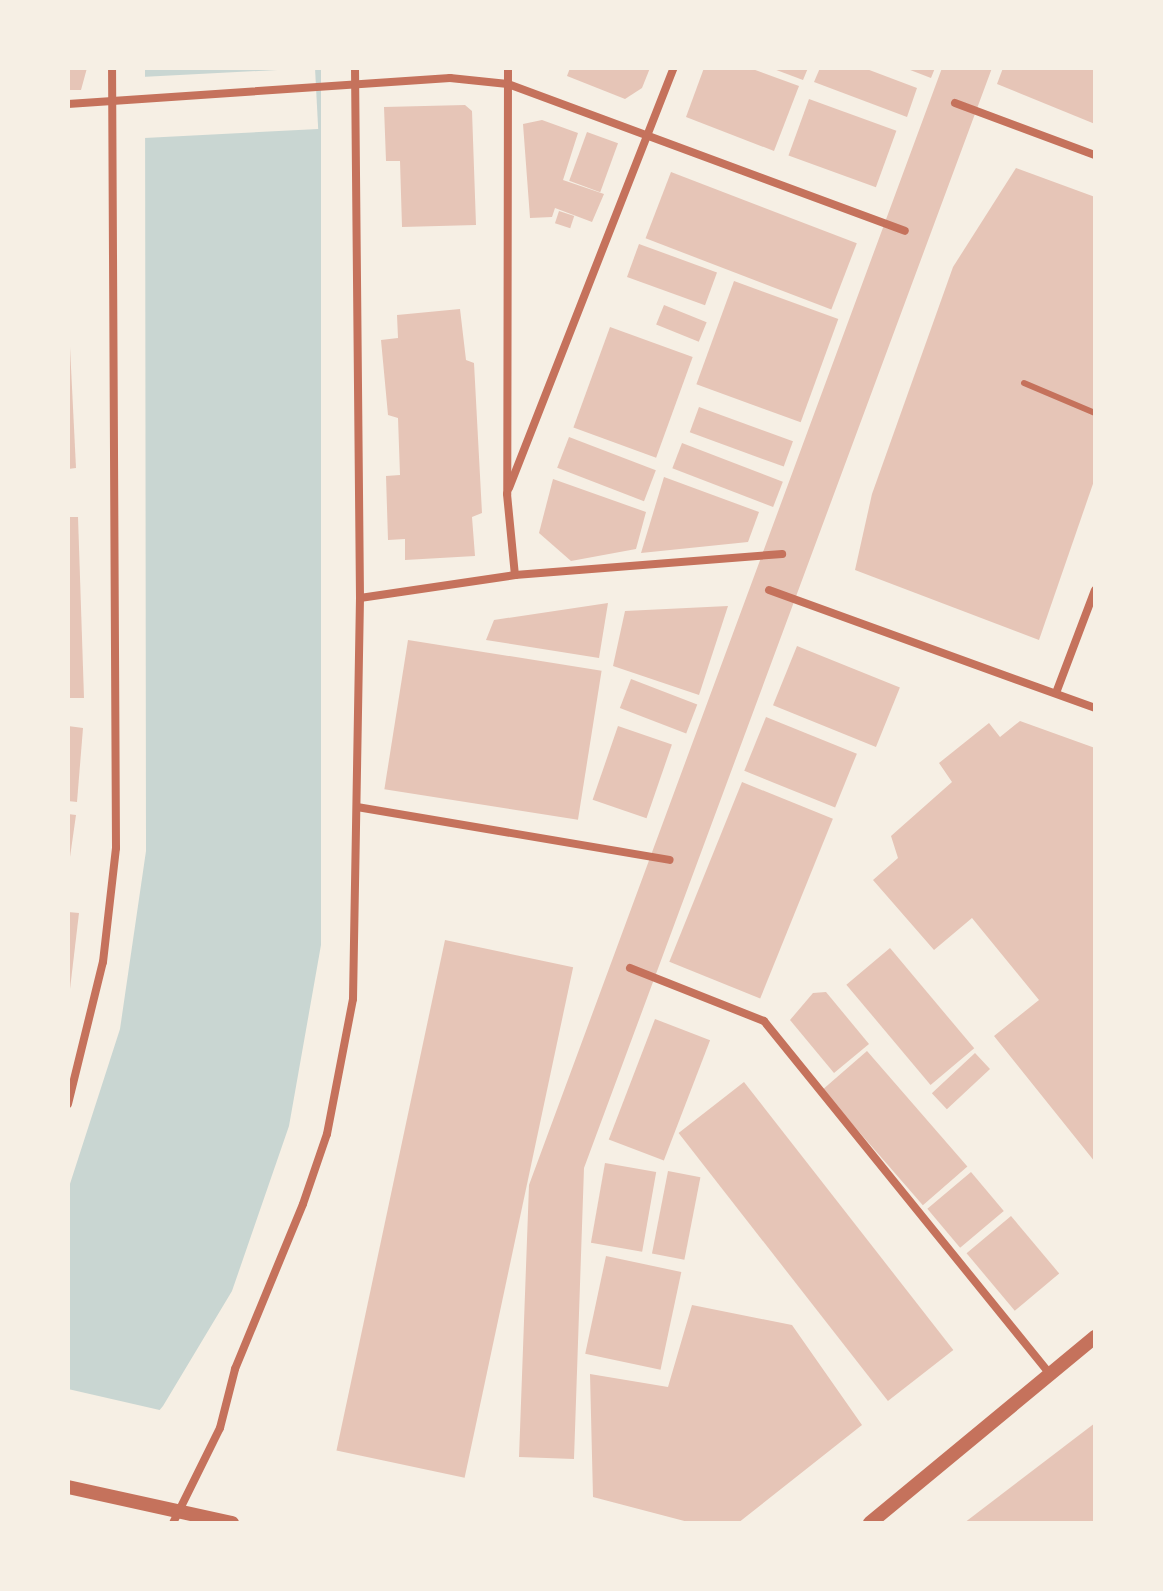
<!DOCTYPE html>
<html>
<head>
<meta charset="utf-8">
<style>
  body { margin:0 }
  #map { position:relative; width:1163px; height:1591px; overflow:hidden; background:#f6efe4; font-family:"Work Sans",sans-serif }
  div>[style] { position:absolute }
  .water>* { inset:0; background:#c9d6d2 }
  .pier>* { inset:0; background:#f6efe4; transform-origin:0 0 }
  .building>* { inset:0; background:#e6c5b7; transform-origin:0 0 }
  .service>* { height:6px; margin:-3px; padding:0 3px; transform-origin:3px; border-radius:3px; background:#c5725c }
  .minor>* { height:8px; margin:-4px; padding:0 4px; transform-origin:4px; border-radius:4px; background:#c5725c }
  .tertiary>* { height:14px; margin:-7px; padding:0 7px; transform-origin:7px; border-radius:7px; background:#c5725c }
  span { translate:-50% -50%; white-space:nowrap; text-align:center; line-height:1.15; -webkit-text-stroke:6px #f6efe4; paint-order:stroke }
  .frame { position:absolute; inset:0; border:70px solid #f6efe4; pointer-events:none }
</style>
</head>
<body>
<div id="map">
  <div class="water">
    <div style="clip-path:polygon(145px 68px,321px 68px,321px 945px,289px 1126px,232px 1291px,163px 1406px,68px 1519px,68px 1190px,120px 1029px,146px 851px)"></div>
  </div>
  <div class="pier">
    <div style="left:315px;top:68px;width:61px;height:174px;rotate:87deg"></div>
    <div style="clip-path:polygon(68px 1389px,164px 1411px,68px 1523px)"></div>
  </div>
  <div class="building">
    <div style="clip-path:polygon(68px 68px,87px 68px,81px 90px,68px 90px)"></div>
    <div style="clip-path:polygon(570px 68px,650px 68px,642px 88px,625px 99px,567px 76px)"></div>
    <div style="clip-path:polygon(704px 68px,750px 68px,799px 86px,774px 151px,686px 117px)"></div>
    <div style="clip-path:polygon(771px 68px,808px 68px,803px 80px)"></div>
    <div style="clip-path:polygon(820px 68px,864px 68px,917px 88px,907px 117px,814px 82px)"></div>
    <div style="clip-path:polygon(905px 68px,935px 68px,931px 78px)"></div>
    <div style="clip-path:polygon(942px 68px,992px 68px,584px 1168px,574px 1459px,519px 1457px,529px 1185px)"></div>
    <div style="clip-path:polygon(1003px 68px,1095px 68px,1095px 124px,997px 84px)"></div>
    <div style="left:809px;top:99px;width:93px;height:60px;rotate:20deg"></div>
    <div style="clip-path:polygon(465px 105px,472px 111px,476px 225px,402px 227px,400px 161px,386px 161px,384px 107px)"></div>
    <div style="clip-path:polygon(542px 120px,578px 133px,563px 180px,604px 194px,592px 222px,555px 208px,552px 217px,530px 218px,523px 124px)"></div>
    <div style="left:587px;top:132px;width:33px;height:52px;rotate:20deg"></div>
    <div style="clip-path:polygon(1016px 168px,1095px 197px,1095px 478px,1039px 640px,855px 570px,872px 494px,953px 267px)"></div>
    <div style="left:671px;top:172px;width:199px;height:71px;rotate:21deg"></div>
    <div style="left:559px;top:211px;width:16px;height:13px;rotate:18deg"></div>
    <div style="left:639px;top:244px;width:83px;height:35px;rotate:20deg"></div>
    <div style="left:734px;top:281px;width:111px;height:110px;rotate:20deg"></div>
    <div style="left:664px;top:305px;width:46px;height:21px;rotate:22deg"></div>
    <div style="clip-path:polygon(68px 307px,76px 468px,68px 469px)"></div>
    <div style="clip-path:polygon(460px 309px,466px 360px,474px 363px,482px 513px,472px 517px,475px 556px,405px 560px,405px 539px,388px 540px,386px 476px,400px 475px,398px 418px,388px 415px,381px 340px,398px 338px,397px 315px)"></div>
    <div style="left:610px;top:327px;width:88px;height:107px;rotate:20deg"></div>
    <div style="left:699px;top:407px;width:100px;height:27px;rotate:20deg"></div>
    <div style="left:569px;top:437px;width:93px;height:33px;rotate:21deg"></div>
    <div style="left:682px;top:443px;width:108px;height:27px;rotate:21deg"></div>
    <div style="clip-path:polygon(664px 477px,759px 512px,748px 542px,641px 553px)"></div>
    <div style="clip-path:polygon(553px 479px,646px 512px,636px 549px,571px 561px,539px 533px)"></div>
    <div style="clip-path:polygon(68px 517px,78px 517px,84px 698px,68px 698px)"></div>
    <div style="clip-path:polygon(608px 603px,599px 658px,486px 640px,494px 620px)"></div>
    <div style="clip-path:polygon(728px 606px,699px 695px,613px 666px,625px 611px)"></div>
    <div style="left:408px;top:640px;width:196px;height:151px;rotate:9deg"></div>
    <div style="left:797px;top:646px;width:111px;height:64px;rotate:22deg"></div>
    <div style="left:631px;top:679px;width:71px;height:31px;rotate:21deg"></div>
    <div style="left:766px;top:717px;width:98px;height:58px;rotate:22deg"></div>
    <div style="clip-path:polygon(1020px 721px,1095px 748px,1095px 1162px,994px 1036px,1039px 1000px,972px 918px,934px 950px,873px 880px,898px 858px,891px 836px,952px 782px,939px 763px,989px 723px,1000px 737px)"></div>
    <div style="clip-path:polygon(68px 726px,83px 728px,77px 802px,68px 801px)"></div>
    <div style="left:618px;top:726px;width:57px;height:78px;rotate:19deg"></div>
    <div style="left:742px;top:782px;width:98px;height:194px;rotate:22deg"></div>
    <div style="clip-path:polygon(68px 814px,76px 815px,70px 857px,68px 857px)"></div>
    <div style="clip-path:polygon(68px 912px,79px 913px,70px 989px,68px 989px)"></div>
    <div style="left:445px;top:940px;width:131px;height:522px;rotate:12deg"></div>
    <div style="left:890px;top:948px;width:131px;height:57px;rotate:50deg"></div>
    <div style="clip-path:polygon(826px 992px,869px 1044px,834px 1073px,790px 1020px,813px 993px)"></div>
    <div style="left:655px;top:1019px;width:59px;height:129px;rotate:21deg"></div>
    <div style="left:867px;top:1051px;width:153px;height:59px;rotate:49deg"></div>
    <div style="left:975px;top:1053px;width:22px;height:59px;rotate:47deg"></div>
    <div style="left:744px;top:1082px;width:340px;height:83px;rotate:52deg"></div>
    <div style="left:605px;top:1163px;width:52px;height:81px;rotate:10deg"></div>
    <div style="left:668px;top:1171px;width:33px;height:84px;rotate:11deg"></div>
    <div style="left:971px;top:1172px;width:51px;height:57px;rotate:50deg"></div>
    <div style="left:1011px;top:1216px;width:75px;height:58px;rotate:50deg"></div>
    <div style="left:606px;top:1256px;width:77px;height:100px;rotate:12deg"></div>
    <div style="clip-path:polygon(692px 1305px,792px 1325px,862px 1425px,738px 1523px,692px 1523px,593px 1497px,590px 1374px,668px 1387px)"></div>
    <div style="clip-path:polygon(1095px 1423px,1095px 1523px,964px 1523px)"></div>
  </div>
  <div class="service">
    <div style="left:1024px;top:383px;width:77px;rotate:22.9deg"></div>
  </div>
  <div class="minor">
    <div style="left:508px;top:68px;width:426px;rotate:90.1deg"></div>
    <div style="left:507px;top:494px;width:81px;rotate:84.4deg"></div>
    <div style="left:955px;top:103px;width:149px;rotate:20.4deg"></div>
    <div style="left:68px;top:104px;width:383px;rotate:-3.9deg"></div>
    <div style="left:450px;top:78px;width:58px;rotate:5.9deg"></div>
    <div style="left:508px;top:84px;width:423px;rotate:20.3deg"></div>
    <div style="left:509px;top:488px;width:451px;rotate:-68.6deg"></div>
    <div style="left:769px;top:590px;width:347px;rotate:19.9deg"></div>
    <div style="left:360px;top:598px;width:157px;rotate:-8.4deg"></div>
    <div style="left:515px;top:575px;width:268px;rotate:-4.5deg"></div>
    <div style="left:1056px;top:693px;width:110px;rotate:-69.3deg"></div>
    <div style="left:357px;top:807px;width:317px;rotate:9.6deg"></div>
    <div style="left:630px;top:968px;width:144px;rotate:21.6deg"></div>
    <div style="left:764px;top:1021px;width:454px;rotate:51deg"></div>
    <div style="left:68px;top:1104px;width:146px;rotate:-76.2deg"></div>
    <div style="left:103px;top:962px;width:115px;rotate:-83.5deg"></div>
    <div style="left:116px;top:848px;width:780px;rotate:-90.29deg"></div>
    <div style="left:173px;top:1523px;width:106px;rotate:-63.7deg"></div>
    <div style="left:220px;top:1428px;width:61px;rotate:-75.7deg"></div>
    <div style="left:235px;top:1369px;width:178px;rotate:-67.6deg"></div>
    <div style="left:303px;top:1204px;width:74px;rotate:-71.1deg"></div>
    <div style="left:327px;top:1134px;width:137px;rotate:-79.1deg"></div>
    <div style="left:353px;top:999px;width:401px;rotate:-89deg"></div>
    <div style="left:360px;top:598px;width:530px;rotate:-90.54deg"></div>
  </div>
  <div class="tertiary">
    <div style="left:68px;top:1487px;width:168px;rotate:12.4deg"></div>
    <div style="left:870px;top:1523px;width:292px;rotate:-39.6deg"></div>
  </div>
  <div class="frame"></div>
</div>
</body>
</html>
